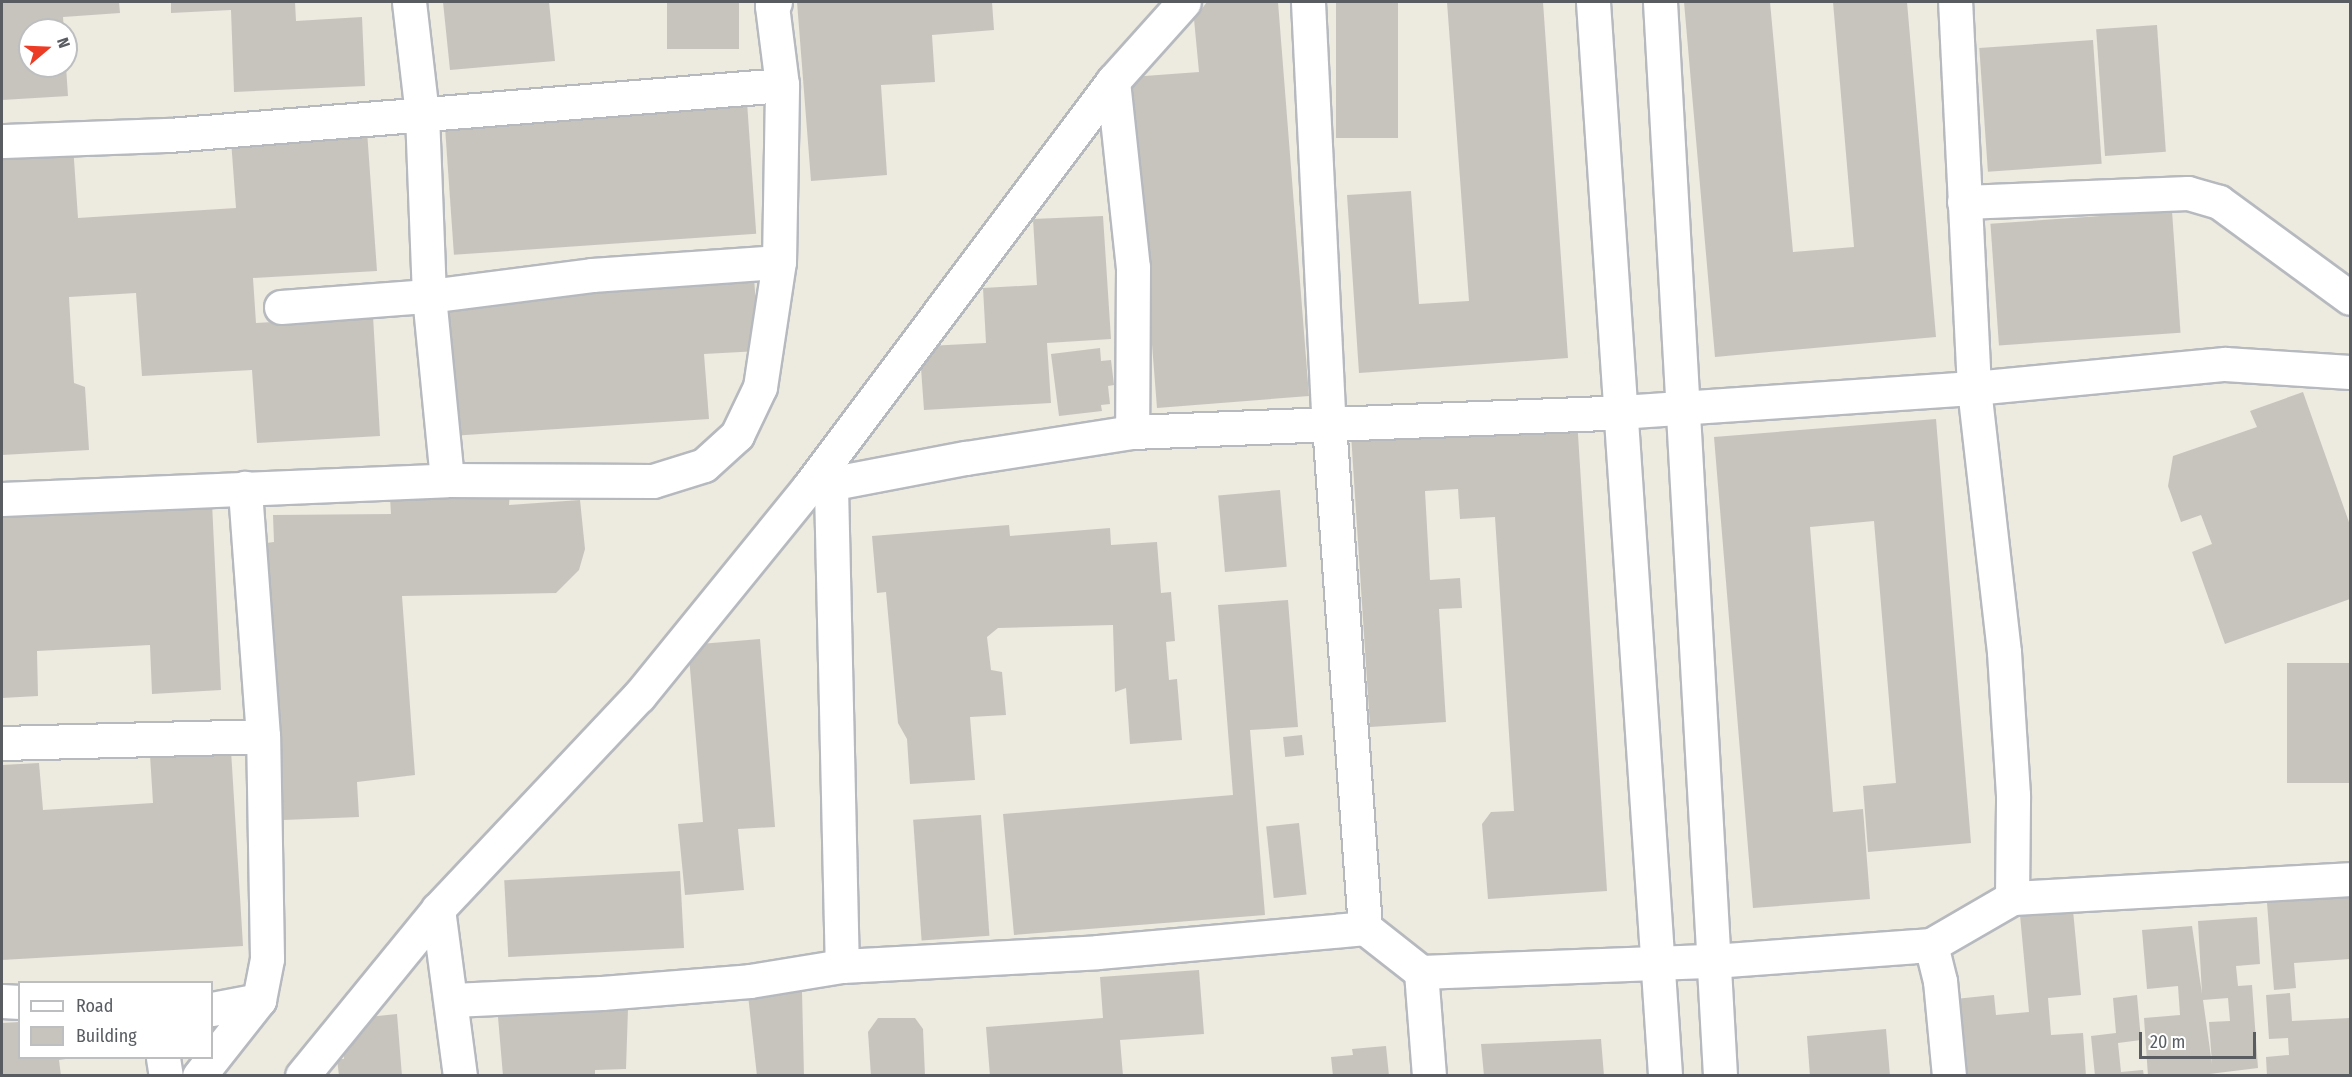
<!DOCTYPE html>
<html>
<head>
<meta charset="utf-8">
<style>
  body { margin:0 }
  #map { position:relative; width:2352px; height:1077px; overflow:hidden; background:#edeae0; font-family:"Fira Sans Condensed",sans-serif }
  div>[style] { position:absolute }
  .building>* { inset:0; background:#c7c4be; transform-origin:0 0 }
  .roads { filter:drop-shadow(2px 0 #b6b9be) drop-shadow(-2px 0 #b6b9be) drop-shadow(0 2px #b6b9be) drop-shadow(0 -2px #b6b9be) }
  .street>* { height:33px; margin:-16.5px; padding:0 16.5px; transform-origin:16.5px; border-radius:16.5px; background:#fff }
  span { translate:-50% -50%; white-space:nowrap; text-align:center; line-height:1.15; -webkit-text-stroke:4.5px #fff; paint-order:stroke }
  .frame { position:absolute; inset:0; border:3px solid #595d62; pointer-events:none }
  .legend { position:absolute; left:18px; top:981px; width:195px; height:78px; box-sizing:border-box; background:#fff; border:2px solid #bdbec0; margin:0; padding:8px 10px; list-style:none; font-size:18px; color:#595d62 }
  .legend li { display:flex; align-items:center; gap:12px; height:30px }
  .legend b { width:30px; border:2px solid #bdbec0 }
  .north { position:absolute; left:18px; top:18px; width:60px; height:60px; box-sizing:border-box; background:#fff; border:2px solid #bdbec0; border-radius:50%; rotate:71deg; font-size:16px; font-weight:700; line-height:24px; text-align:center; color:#595d62 }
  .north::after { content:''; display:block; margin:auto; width:21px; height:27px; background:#ed3c26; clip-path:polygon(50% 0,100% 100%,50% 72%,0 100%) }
  .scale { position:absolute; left:2139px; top:1032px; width:117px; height:27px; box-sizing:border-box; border:3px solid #595d62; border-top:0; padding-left:8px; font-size:18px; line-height:21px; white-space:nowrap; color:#595d62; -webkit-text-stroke:4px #fff; paint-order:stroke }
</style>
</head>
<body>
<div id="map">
  <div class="building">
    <div style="clip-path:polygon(2px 2px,119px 2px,120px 13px,63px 17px,64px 30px,30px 30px,30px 66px,66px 66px,68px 96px,2px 100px)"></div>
    <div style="clip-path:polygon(171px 2px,295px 2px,296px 21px,362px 17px,365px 86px,234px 92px,231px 10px,171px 13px)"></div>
    <div style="clip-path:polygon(443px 2px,549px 2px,555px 61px,450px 70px)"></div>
    <div style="left:667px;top:2px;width:72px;height:47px"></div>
    <div style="clip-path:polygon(797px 2px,992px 2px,994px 30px,932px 35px,935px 82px,881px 85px,887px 175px,811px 181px)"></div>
    <div style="clip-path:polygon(1207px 2px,1278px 2px,1309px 396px,1157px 408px,1131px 77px,1199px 72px,1194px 19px)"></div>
    <div style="left:1336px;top:2px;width:62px;height:136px"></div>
    <div style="clip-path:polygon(1447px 2px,1543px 2px,1568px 358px,1359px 373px,1347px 195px,1411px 191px,1419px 304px,1469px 301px)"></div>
    <div style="clip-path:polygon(1684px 2px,1770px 2px,1793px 252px,1854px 247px,1833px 2px,1907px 2px,1936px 337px,1715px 357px)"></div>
    <div style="left:2157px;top:25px;width:127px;height:61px;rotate:86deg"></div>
    <div style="left:2093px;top:40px;width:124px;height:114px;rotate:86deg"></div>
    <div style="left:747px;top:102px;width:132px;height:303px;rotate:86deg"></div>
    <div style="clip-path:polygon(367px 131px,377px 271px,253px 278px,256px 323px,373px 316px,380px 436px,257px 443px,252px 370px,142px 376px,136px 293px,69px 297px,74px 383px,85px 387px,89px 450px,2px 455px,2px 149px,73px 145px,78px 218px,236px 208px,231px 140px)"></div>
    <div style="left:2172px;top:211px;width:122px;height:182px;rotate:86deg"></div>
    <div style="clip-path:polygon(1103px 216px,1111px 339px,1047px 343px,1051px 403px,924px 410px,920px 354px,928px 346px,986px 343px,983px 288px,1037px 285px,1033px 219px)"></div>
    <div style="clip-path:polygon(754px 277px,759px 351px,704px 354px,709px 419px,451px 436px,442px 298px)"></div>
    <div style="clip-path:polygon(1100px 348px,1101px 361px,1111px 360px,1114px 385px,1108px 386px,1110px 404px,1101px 405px,1102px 411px,1059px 416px,1051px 354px)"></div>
    <div style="clip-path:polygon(2303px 392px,2350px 525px,2350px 599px,2225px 644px,2192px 552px,2212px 544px,2201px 515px,2181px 522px,2168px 486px,2173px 456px,2257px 427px,2250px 411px)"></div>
    <div style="clip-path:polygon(1577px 419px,1607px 891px,1488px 899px,1482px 824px,1491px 812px,1514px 811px,1495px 517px,1460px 519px,1458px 489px,1425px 491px,1430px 580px,1460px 578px,1462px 608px,1439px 609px,1446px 722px,1370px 727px,1351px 434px)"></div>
    <div style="clip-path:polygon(1936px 419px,1971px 843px,1868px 852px,1863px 786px,1896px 783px,1874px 521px,1810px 527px,1833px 812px,1863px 809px,1870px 899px,1753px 908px,1714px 437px)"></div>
    <div style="left:1280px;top:490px;width:77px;height:62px;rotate:85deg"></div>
    <div style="clip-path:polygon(510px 492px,509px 505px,580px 500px,585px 549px,579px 570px,556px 593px,402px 596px,415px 775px,357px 782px,359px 817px,283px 820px,266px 543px,274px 542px,273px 515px,391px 514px,390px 497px)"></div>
    <div style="clip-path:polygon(212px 503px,221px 690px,152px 694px,150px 645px,37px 651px,38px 696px,2px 698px,2px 514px)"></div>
    <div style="clip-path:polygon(1009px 525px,1010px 536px,1110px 528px,1111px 545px,1157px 542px,1161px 593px,1171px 592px,1175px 641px,1166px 642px,1169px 680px,1177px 679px,1182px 740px,1130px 744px,1126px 688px,1115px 692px,1113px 625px,998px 628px,987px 637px,991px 670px,1002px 672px,1006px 715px,970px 717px,975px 780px,910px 784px,907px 739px,898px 723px,886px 592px,877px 593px,872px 536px)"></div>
    <div style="clip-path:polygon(1288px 600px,1298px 727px,1250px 730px,1265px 915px,1014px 935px,1003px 814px,1233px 795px,1218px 605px)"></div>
    <div style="clip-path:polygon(760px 639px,775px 827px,738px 829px,744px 890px,685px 895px,678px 824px,703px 822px,688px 645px)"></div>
    <div style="left:2350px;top:663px;width:120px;height:63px;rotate:90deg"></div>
    <div style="left:1302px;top:735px;width:20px;height:19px;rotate:84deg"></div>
    <div style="clip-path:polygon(231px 750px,243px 946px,2px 960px,2px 765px,39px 763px,43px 810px,153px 803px,150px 755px)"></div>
    <div style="left:981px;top:815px;width:121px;height:68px;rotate:86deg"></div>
    <div style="left:1299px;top:823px;width:72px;height:33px;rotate:84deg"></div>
    <div style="left:680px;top:871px;width:77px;height:176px;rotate:87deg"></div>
    <div style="clip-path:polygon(2350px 896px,2350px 959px,2294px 963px,2296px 988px,2274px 990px,2267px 903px)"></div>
    <div style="clip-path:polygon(2073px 910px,2081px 995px,2048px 998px,2051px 1035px,2083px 1033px,2086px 1076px,1962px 1076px,1955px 999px,1994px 995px,1996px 1015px,2029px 1012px,2020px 915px)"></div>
    <div style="clip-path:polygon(evenodd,2257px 917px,2260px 964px,2236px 966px,2238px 986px,2252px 985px,2258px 1068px,2193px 1076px,2148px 1076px,2144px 1018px,2180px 1015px,2178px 986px,2147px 989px,2142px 930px,2192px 926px,2202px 994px,2198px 921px,2257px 917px,2228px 998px,2230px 1021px,2209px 1022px,2212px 1064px,2203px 1000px,2228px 998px)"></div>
    <div style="clip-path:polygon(1199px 970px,1204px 1034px,1120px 1040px,1123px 1076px,990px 1076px,986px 1027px,1103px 1018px,1100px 977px)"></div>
    <div style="clip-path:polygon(802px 991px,804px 1076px,757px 1076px,748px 995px)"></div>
    <div style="clip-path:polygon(2290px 993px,2292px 1021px,2350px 1018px,2350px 1076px,2267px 1076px,2266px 1057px,2289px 1055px,2288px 1038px,2269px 1039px,2266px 995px)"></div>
    <div style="clip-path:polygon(2137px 995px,2141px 1040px,2118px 1043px,2121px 1072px,2143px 1070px,2144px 1076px,2095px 1076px,2091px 1036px,2116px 1033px,2113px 998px)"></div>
    <div style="clip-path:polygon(628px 1009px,626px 1069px,595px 1070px,595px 1076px,503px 1076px,498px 1017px)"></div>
    <div style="clip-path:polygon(397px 1014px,402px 1076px,339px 1076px,337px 1059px,344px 1059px,343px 1049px,368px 1017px)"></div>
    <div style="clip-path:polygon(878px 1018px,915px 1018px,923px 1029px,925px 1076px,871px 1076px,868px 1032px)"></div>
    <div style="clip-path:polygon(20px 1022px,20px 1058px,73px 1058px,59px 1060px,61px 1076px,2px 1076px,2px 1023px)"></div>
    <div style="clip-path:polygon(1886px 1029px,1890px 1076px,1810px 1076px,1807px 1036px)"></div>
    <div style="clip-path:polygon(1601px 1039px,1604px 1076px,1484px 1076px,1481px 1044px)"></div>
    <div style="clip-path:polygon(1386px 1046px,1389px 1076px,1333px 1076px,1331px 1057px,1353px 1055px,1352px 1049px)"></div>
  </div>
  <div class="roads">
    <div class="street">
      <div style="left:409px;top:2px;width:113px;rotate:83.4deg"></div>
      <div style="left:422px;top:114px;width:182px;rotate:87.8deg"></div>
      <div style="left:429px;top:296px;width:185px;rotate:84.4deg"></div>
      <div style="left:1308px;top:2px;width:423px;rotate:87.2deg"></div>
      <div style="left:1329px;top:424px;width:505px;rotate:85.91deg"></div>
      <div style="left:1593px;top:2px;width:1076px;rotate:86.16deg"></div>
      <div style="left:1660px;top:2px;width:1076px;rotate:86.8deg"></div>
      <div style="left:1113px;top:81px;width:187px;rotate:83.9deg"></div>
      <div style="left:1133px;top:267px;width:165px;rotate:90.3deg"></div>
      <div style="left:2px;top:141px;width:167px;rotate:-2.1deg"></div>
      <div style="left:169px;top:135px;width:615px;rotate:-4.66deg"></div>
      <div style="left:1964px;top:202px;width:224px;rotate:-2.3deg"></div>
      <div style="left:2188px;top:193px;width:32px;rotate:16deg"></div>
      <div style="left:2219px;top:202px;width:162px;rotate:36.2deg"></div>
      <div style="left:281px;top:307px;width:148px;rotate:-4.3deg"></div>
      <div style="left:429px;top:296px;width:164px;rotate:-7.3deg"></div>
      <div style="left:592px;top:275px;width:187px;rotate:-4deg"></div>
      <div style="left:831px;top:487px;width:479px;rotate:88.7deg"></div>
      <div style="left:808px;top:488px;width:161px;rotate:-10.8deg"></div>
      <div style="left:966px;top:458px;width:168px;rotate:-8.9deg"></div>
      <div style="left:1132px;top:432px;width:488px;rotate:-2.3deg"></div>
      <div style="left:1620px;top:412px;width:355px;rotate:-3.9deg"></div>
      <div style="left:1974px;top:388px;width:252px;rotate:-5.5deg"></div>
      <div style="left:2225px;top:364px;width:125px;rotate:3.7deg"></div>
      <div style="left:2px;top:499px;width:445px;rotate:-2.4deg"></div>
      <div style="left:447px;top:480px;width:206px;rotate:0.3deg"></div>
      <div style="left:653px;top:481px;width:53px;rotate:-17.4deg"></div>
      <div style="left:704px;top:465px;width:45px;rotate:-42.3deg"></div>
      <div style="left:737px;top:435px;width:53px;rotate:-64.4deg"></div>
      <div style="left:760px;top:387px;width:126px;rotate:-81.4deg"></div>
      <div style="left:779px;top:262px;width:177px;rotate:-89deg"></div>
      <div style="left:782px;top:85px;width:80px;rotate:-97.2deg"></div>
      <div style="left:772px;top:6px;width:5px;rotate:-53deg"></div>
      <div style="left:2px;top:743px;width:261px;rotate:-1.5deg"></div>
      <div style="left:2012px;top:898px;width:339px;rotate:-3.2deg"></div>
      <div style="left:438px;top:909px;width:168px;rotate:82.5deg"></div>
      <div style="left:1421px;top:972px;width:104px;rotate:85.6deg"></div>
      <div style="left:453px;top:1000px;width:149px;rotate:-2.7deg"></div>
      <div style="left:602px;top:993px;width:148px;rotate:-4.6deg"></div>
      <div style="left:750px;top:981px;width:93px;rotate:-9.3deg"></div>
      <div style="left:842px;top:966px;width:256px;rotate:-3.1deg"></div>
      <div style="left:1098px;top:952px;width:268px;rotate:-5.1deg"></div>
      <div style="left:1365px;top:928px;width:71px;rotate:38.2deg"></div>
      <div style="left:1421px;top:972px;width:292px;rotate:-2.2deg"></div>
      <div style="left:1713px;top:961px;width:219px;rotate:-4.2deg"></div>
      <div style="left:2px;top:1001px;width:18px;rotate:3deg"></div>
      <div style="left:212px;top:1009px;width:48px;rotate:-10.8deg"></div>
      <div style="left:163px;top:1058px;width:18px;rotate:81deg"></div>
      <div style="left:199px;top:1076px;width:97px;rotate:-51.7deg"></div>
      <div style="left:259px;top:1000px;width:42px;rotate:-79deg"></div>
      <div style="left:267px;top:959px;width:223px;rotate:-91deg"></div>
      <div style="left:263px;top:736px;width:249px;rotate:-94.2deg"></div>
      <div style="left:302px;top:1076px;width:215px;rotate:-50.8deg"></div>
      <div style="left:438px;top:909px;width:293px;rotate:-46.7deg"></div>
      <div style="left:639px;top:696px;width:268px;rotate:-50.9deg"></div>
      <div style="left:808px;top:488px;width:509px;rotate:-53.15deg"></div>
      <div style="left:1113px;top:81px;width:106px;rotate:-48.1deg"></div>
      <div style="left:1949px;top:1076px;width:95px;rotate:-95.4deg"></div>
      <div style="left:1940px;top:981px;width:37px;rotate:-104deg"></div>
      <div style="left:1931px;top:945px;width:94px;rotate:-30.1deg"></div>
      <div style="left:2012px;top:898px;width:103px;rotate:-89.4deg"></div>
      <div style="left:2013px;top:795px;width:143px;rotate:-93.6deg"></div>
      <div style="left:2004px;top:652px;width:266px;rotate:-96.5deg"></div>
      <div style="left:1974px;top:388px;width:386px;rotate:-92.8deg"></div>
    </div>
  </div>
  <div class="frame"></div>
  <ul class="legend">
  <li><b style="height:8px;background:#fff"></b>Road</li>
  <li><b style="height:16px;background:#c7c4be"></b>Building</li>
  </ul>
  <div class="north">N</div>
  <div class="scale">20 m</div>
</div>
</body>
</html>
